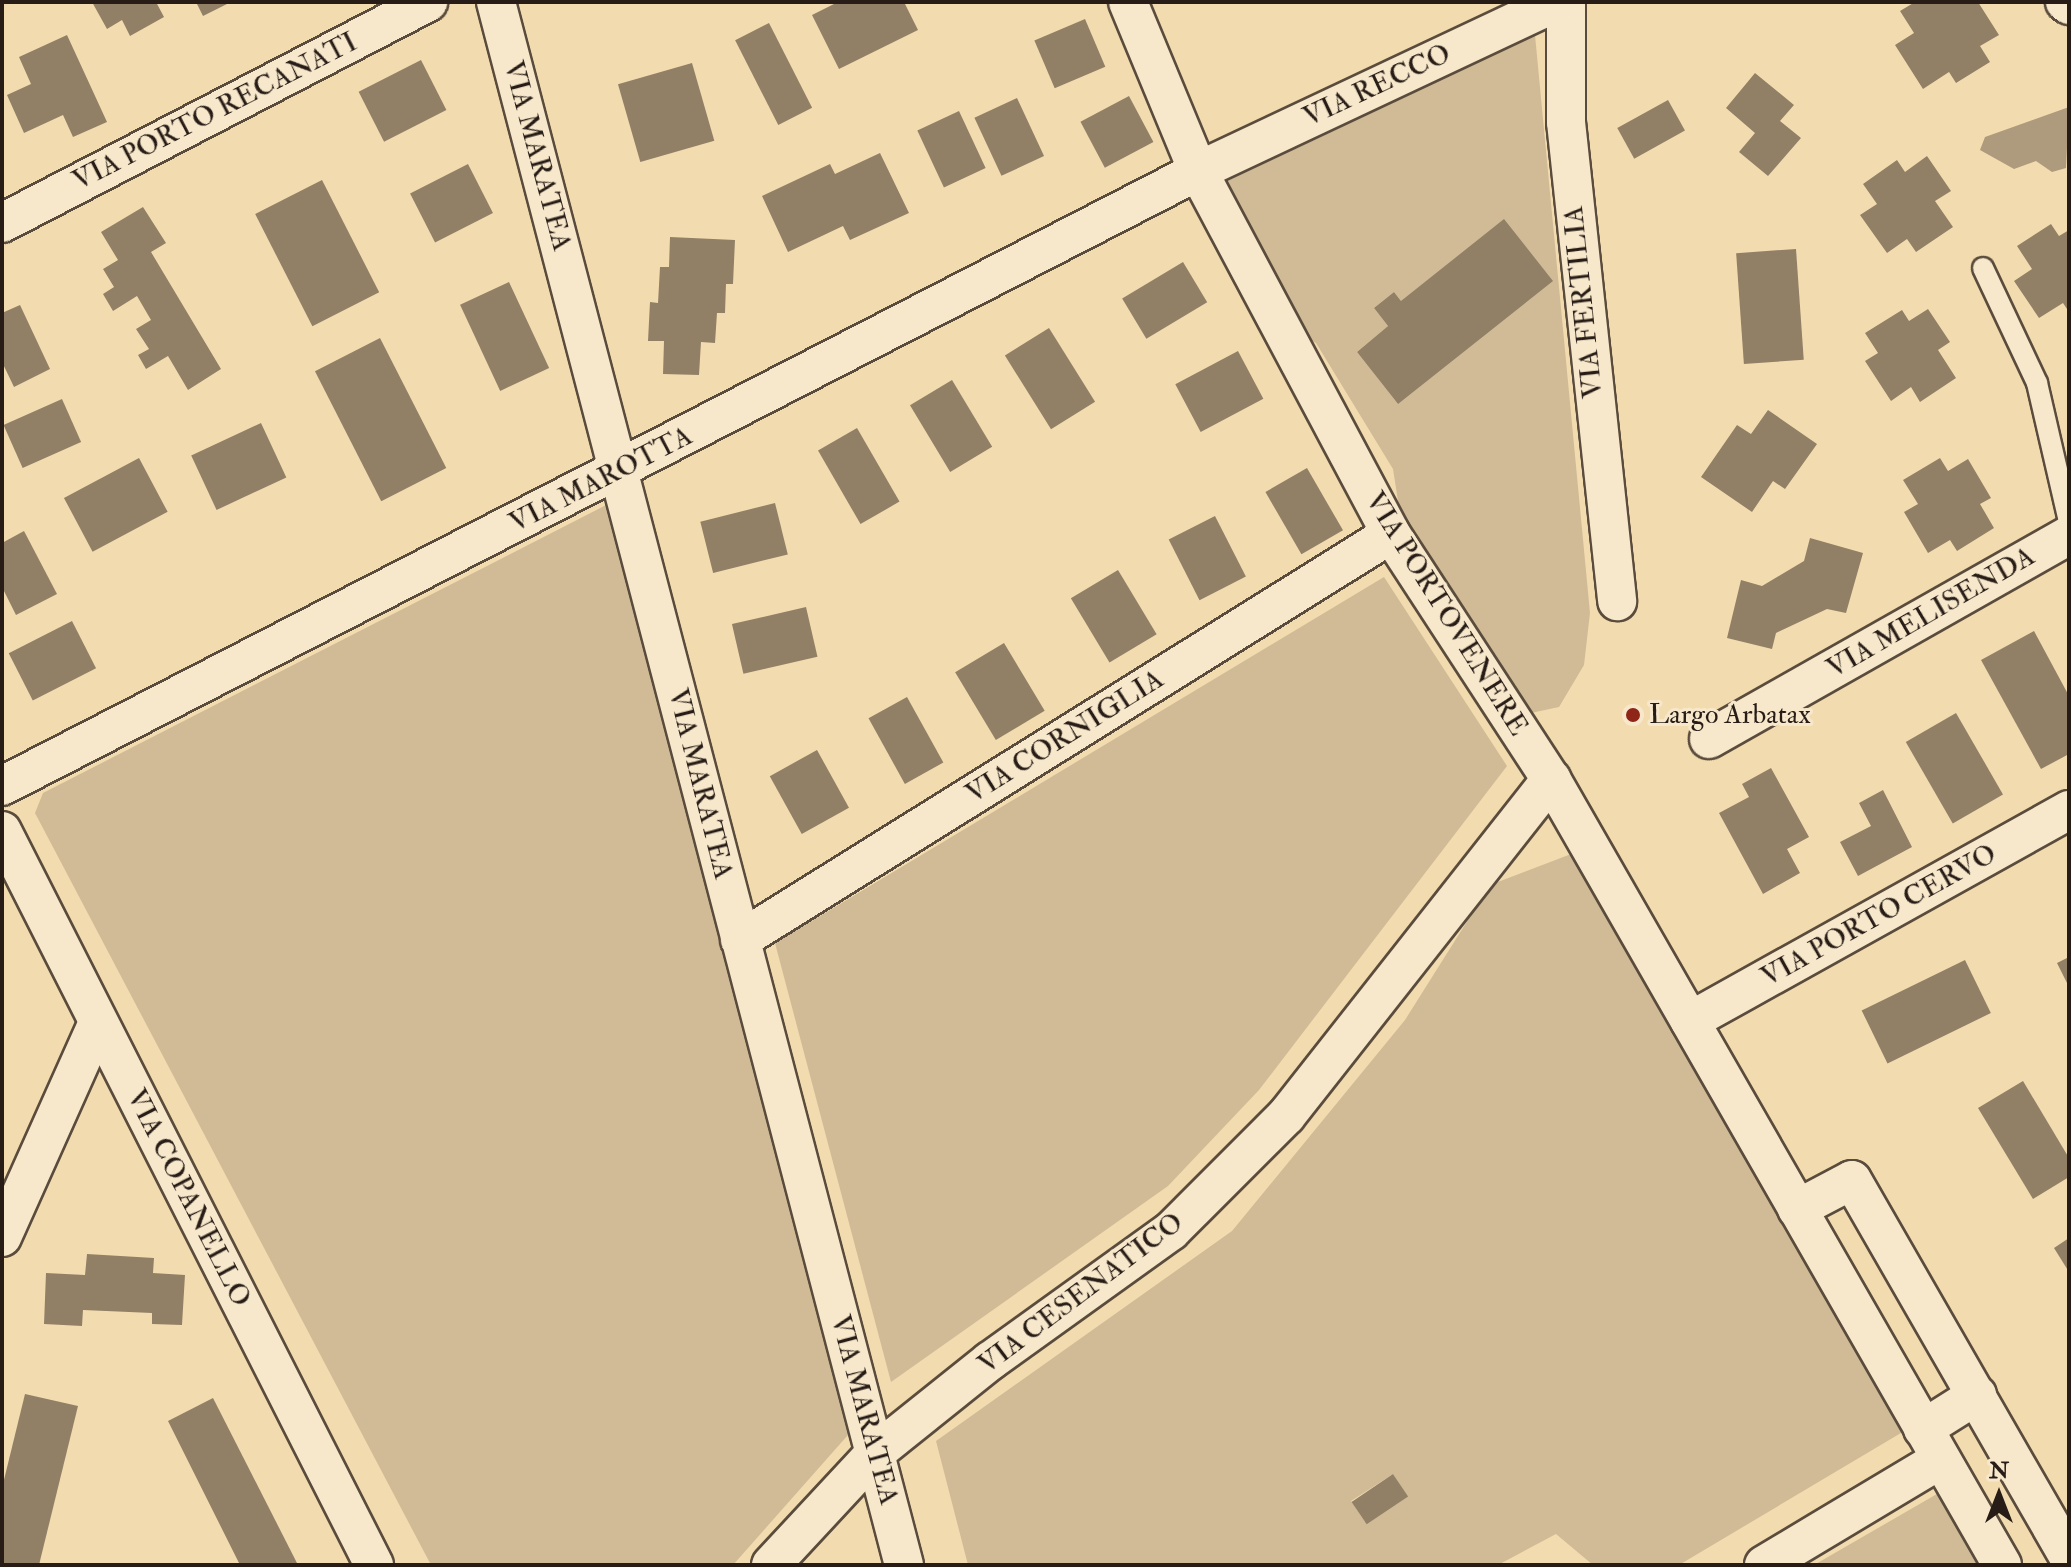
<!DOCTYPE html>
<html>
<head>
<meta charset="utf-8">
<style>
  body { margin:0 }
  #map { position:relative; width:2071px; height:1567px; overflow:hidden; background:#f3dbb0; font-family:"IM FELL Double Pica",serif }
  div>[style] { position:absolute }
  .green>* { inset:0; background:#d0bb96 }
  .water>* { inset:0; background:#ae9a7c }
  .building>* { inset:0; background:#918066; transform-origin:0 0 }
  .roads { filter:drop-shadow(2px 0 #5a4c3c) drop-shadow(-2px 0 #5a4c3c) drop-shadow(0 2px #5a4c3c) drop-shadow(0 -2px #5a4c3c) }
  .lane>* { height:20px; margin:-10px; padding:0 10px; transform-origin:10px; border-radius:10px; background:#f7e8cc }
  .street>* { height:38px; margin:-19px; padding:0 19px; transform-origin:19px; border-radius:19px; background:#f7e8cc }
  .dots>* { width:22px; height:22px; translate:-50% -50%; box-sizing:border-box; border:4px solid #f7e8cc; border-radius:50% }
  span { translate:-50% -50%; white-space:nowrap; text-align:center; line-height:1.15; -webkit-text-stroke:6px #f7e8cc; paint-order:stroke }
  .street-label { font-size:28px; color:#271d16 }
  .poi-label { font-size:28px; color:#271d16 }
  .left { translate:0 -50%; text-align:left }
  .frame { position:absolute; inset:0; border:4px solid #271d16; pointer-events:none }
  .north { position:absolute; left:1959px; top:1455px; width:80px; height:80px; -webkit-text-stroke:6px #f7e8cc; paint-order:stroke; rotate:0deg; font-size:22px; font-weight:700; line-height:32px; text-align:center; color:#271d16 }
  .north::after { content:''; display:block; margin:auto; width:28px; height:36px; background:#271d16; clip-path:polygon(50% 0,100% 100%,50% 72%,0 100%) }
</style>
</head>
<body>
<div id="map">
  <div class="green">
    <div style="clip-path:polygon(evenodd,1535px 35px,1590px 613px,1584px 665px,1559px 707px,1531px 713px,1514px 705px,1401px 520px,1393px 469px,1316px 343px,1294px 331px,1223px 183px,1535px 35px,1394px 292px,1401px 301px,1398px 404px,1357px 352px,1388px 326px,1374px 308px,1394px 292px)"></div>
    <div style="clip-path:polygon(612px 502px,863px 1418px,733px 1565px,431px 1565px,35px 813px,43px 793px)"></div>
    <div style="clip-path:polygon(1384px 577px,1507px 766px,1259px 1090px,1168px 1186px,891px 1382px,775px 943px)"></div>
    <div style="clip-path:polygon(evenodd,1579px 851px,1906px 1430px,1679px 1565px,1593px 1565px,1556px 1534px,1498px 1565px,968px 1565px,936px 1441px,1232px 1231px,1405px 1020px,1490px 885px,1579px 851px,1393px 1474px,1407px 1496px,1365px 1522px,1351px 1501px,1393px 1474px)"></div>
    <div style="clip-path:polygon(1949px 1487px,1993px 1565px,1814px 1565px)"></div>
  </div>
  <div class="water">
    <div style="clip-path:polygon(2069px 107px,2066px 168px,2052px 172px,2036px 161px,2014px 169px,1980px 150px,1985px 137px)"></div>
  </div>
  <div class="building">
    <div style="clip-path:polygon(92px 2px,156px 2px,164px 17px,130px 36px,122px 20px,107px 29px)"></div>
    <div style="clip-path:polygon(196px 2px,231px 2px,203px 16px)"></div>
    <div style="clip-path:polygon(838px 2px,904px 2px,918px 30px,839px 69px,812px 15px)"></div>
    <div style="clip-path:polygon(1915px 2px,1978px 2px,1999px 35px,1980px 46px,1990px 62px,1956px 83px,1949px 72px,1923px 89px,1895px 45px,1914px 33px,1900px 11px)"></div>
    <div style="left:1085px;top:19px;width:52px;height:55px;rotate:67deg"></div>
    <div style="left:769px;top:23px;width:95px;height:38px;rotate:63deg"></div>
    <div style="clip-path:polygon(67px 35px,107px 122px,73px 137px,63px 115px,24px 133px,7px 95px,31px 84px,19px 57px)"></div>
    <div style="left:421px;top:60px;width:56px;height:70px;rotate:63deg"></div>
    <div style="left:692px;top:63px;width:81px;height:77px;rotate:74deg"></div>
    <div style="clip-path:polygon(1755px 73px,1794px 105px,1780px 121px,1801px 138px,1768px 176px,1739px 152px,1755px 133px,1726px 108px)"></div>
    <div style="left:1129px;top:96px;width:52px;height:55px;rotate:62deg"></div>
    <div style="left:1017px;top:98px;width:64px;height:47px;rotate:65deg"></div>
    <div style="left:1668px;top:100px;width:35px;height:58px;rotate:61deg"></div>
    <div style="left:959px;top:111px;width:63px;height:46px;rotate:65deg"></div>
    <div style="clip-path:polygon(880px 153px,909px 213px,850px 240px,843px 226px,788px 252px,762px 196px,830px 164px,835px 174px)"></div>
    <div style="clip-path:polygon(1927px 156px,1951px 191px,1935px 201px,1953px 227px,1916px 252px,1907px 239px,1887px 253px,1860px 215px,1877px 204px,1863px 184px,1897px 160px,1905px 172px)"></div>
    <div style="left:468px;top:164px;width:55px;height:65px;rotate:63deg"></div>
    <div style="left:322px;top:180px;width:126px;height:75px;rotate:63deg"></div>
    <div style="clip-path:polygon(143px 207px,166px 243px,151px 252px,221px 369px,188px 390px,168px 356px,146px 369px,138px 355px,149px 349px,136px 329px,151px 320px,137px 296px,113px 311px,103px 294px,114px 287px,103px 269px,118px 260px,101px 232px)"></div>
    <div style="clip-path:polygon(1504px 219px,1553px 281px,1398px 404px,1357px 352px,1388px 326px,1374px 308px,1394px 292px,1401px 301px)"></div>
    <div style="clip-path:polygon(2051px 224px,2059px 236px,2069px 230px,2069px 312px,2063px 303px,2039px 318px,2014px 281px,2032px 269px,2017px 246px)"></div>
    <div style="clip-path:polygon(670px 237px,735px 240px,733px 284px,726px 284px,725px 313px,717px 313px,715px 343px,701px 342px,699px 375px,663px 374px,664px 341px,648px 341px,650px 302px,658px 303px,660px 267px,669px 267px)"></div>
    <div style="left:1796px;top:249px;width:111px;height:60px;rotate:86deg"></div>
    <div style="left:1183px;top:262px;width:47px;height:71px;rotate:59deg"></div>
    <div style="left:509px;top:282px;width:95px;height:54px;rotate:65deg"></div>
    <div style="clip-path:polygon(20px 305px,50px 369px,14px 387px,2px 362px,2px 313px)"></div>
    <div style="clip-path:polygon(1928px 309px,1950px 342px,1938px 350px,1956px 378px,1920px 402px,1911px 387px,1891px 401px,1865px 361px,1878px 353px,1865px 333px,1902px 310px,1909px 321px)"></div>
    <div style="left:1049px;top:328px;width:87px;height:52px;rotate:58deg"></div>
    <div style="left:380px;top:338px;width:146px;height:73px;rotate:63deg"></div>
    <div style="left:1238px;top:351px;width:54px;height:71px;rotate:62deg"></div>
    <div style="left:952px;top:380px;width:78px;height:49px;rotate:59deg"></div>
    <div style="left:62px;top:399px;width:47px;height:64px;rotate:66deg"></div>
    <div style="clip-path:polygon(1768px 410px,1817px 444px,1785px 489px,1773px 481px,1752px 512px,1701px 477px,1737px 425px,1751px 434px)"></div>
    <div style="left:261px;top:423px;width:60px;height:77px;rotate:65deg"></div>
    <div style="left:857px;top:428px;width:85px;height:45px;rotate:60deg"></div>
    <div style="left:139px;top:458px;width:61px;height:85px;rotate:62deg"></div>
    <div style="clip-path:polygon(1940px 458px,1948px 471px,1968px 459px,1991px 498px,1980px 504px,1994px 528px,1957px 551px,1950px 540px,1928px 553px,1904px 512px,1918px 504px,1903px 480px)"></div>
    <div style="left:1307px;top:468px;width:72px;height:48px;rotate:60deg"></div>
    <div style="left:775px;top:503px;width:53px;height:77px;rotate:76deg"></div>
    <div style="left:1215px;top:516px;width:68px;height:52px;rotate:63deg"></div>
    <div style="clip-path:polygon(24px 531px,57px 594px,16px 615px,2px 587px,2px 543px)"></div>
    <div style="clip-path:polygon(1810px 538px,1863px 553px,1846px 613px,1827px 609px,1776px 633px,1772px 649px,1727px 638px,1741px 580px,1762px 586px,1804px 561px)"></div>
    <div style="left:1118px;top:570px;width:75px;height:55px;rotate:59deg"></div>
    <div style="left:806px;top:607px;width:51px;height:76px;rotate:77deg"></div>
    <div style="left:72px;top:621px;width:53px;height:71px;rotate:63deg"></div>
    <div style="clip-path:polygon(2034px 631px,2069px 696px,2069px 754px,2041px 769px,1981px 660px)"></div>
    <div style="left:1004px;top:643px;width:79px;height:57px;rotate:59deg"></div>
    <div style="left:907px;top:697px;width:75px;height:44px;rotate:61deg"></div>
    <div style="left:1956px;top:713px;width:94px;height:58px;rotate:60deg"></div>
    <div style="left:817px;top:750px;width:66px;height:54px;rotate:61deg"></div>
    <div style="clip-path:polygon(1771px 768px,1809px 837px,1787px 849px,1800px 873px,1763px 894px,1719px 813px,1749px 797px,1742px 784px)"></div>
    <div style="clip-path:polygon(1883px 790px,1912px 847px,1858px 876px,1840px 842px,1871px 826px,1859px 803px)"></div>
    <div style="clip-path:polygon(2069px 957px,2069px 987px,2057px 963px)"></div>
    <div style="left:1965px;top:960px;width:59px;height:115px;rotate:64deg"></div>
    <div style="clip-path:polygon(2023px 1081px,2069px 1158px,2069px 1177px,2033px 1199px,1978px 1108px)"></div>
    <div style="clip-path:polygon(2069px 1238px,2069px 1272px,2054px 1248px)"></div>
    <div style="clip-path:polygon(87px 1254px,154px 1258px,153px 1273px,185px 1275px,182px 1325px,152px 1324px,152px 1313px,83px 1310px,82px 1326px,44px 1324px,46px 1273px,85px 1275px)"></div>
    <div style="clip-path:polygon(25px 1394px,78px 1406px,39px 1565px,2px 1565px,2px 1488px)"></div>
    <div style="clip-path:polygon(213px 1398px,298px 1565px,240px 1565px,168px 1421px)"></div>
    <div style="left:1393px;top:1474px;width:27px;height:50px;rotate:56deg"></div>
  </div>
  <div class="roads">
    <div class="lane">
      <div style="left:1983px;top:268px;width:127px;rotate:64.8deg"></div>
      <div style="left:2037px;top:383px;width:143px;rotate:77deg"></div>
    </div>
    <div class="street">
      <div style="left:496px;top:2px;width:1615px;rotate:75.37deg"></div>
      <div style="left:1128px;top:2px;width:183px;rotate:67.5deg"></div>
      <div style="left:1198px;top:171px;width:411px;rotate:62deg"></div>
      <div style="left:1391px;top:534px;width:293px;rotate:56.9deg"></div>
      <div style="left:1551px;top:779px;width:906px;rotate:60.15deg"></div>
      <div style="left:1566px;top:2px;width:120px;rotate:90deg"></div>
      <div style="left:1566px;top:122px;width:482px;rotate:83.9deg"></div>
      <div style="left:2065px;top:2px;width:5px;rotate:37deg"></div>
      <div style="left:2px;top:223px;width:480px;rotate:-27.4deg"></div>
      <div style="left:1709px;top:739px;width:414px;rotate:-29.5deg"></div>
      <div style="left:2px;top:786px;width:1345px;rotate:-27.21deg"></div>
      <div style="left:1198px;top:171px;width:397px;rotate:-25.2deg"></div>
      <div style="left:2px;top:831px;width:823px;rotate:63.12deg"></div>
      <div style="left:740px;top:940px;width:767px;rotate:-31.95deg"></div>
      <div style="left:1690px;top:1021px;width:434px;rotate:-29.1deg"></div>
      <div style="left:1797px;top:1209px;width:62px;rotate:-27.8deg"></div>
      <div style="left:1852px;top:1180px;width:436px;rotate:60.1deg"></div>
      <div style="left:2px;top:1237px;width:235px;rotate:-65.9deg"></div>
      <div style="left:1923px;top:1429px;width:64px;rotate:-32.2deg"></div>
      <div style="left:771px;top:1565px;width:153px;rotate:-47.1deg"></div>
      <div style="left:875px;top:1453px;width:147px;rotate:-38.7deg"></div>
      <div style="left:990px;top:1361px;width:223px;rotate:-35.7deg"></div>
      <div style="left:1171px;top:1231px;width:163px;rotate:-45deg"></div>
      <div style="left:1286px;top:1116px;width:429px;rotate:-51.8deg"></div>
      <div style="left:1764px;top:1565px;width:206px;rotate:-30.9deg"></div>
    </div>
  </div>
  <div class="dots">
    <div style="left:1633px;top:715px;background:#8f2418"></div>
  </div>
  <div class="street-label">
    <span style="left:1377px;top:86px;rotate:-25deg">VIA RECCO</span>
    <span style="left:215px;top:112px;rotate:-27deg">VIA PORTO RECANATI</span>
    <span style="left:537px;top:156px;rotate:75deg">VIA MARATEA</span>
    <span style="left:1584px;top:302px;rotate:-96deg">VIA FERTILIA</span>
    <span style="left:601px;top:480px;rotate:-27deg">VIA MAROTTA</span>
    <span style="left:1931px;top:613px;rotate:-30deg">VIA MELISENDA</span>
    <span style="left:1446px;top:614px;rotate:58deg">VIA PORTOVENERE</span>
    <span style="left:1065px;top:737px;rotate:-32deg">VIA CORNIGLIA</span>
    <span style="left:700px;top:784px;rotate:76deg">VIA MARATEA</span>
    <span style="left:1879px;top:916px;rotate:-29deg">VIA PORTO CERVO</span>
    <span style="left:188px;top:1198px;rotate:63deg">VIA COPANELLO</span>
    <span style="left:1081px;top:1294px;rotate:-37deg">VIA CESENATICO</span>
    <span style="left:864px;top:1410px;rotate:75deg">VIA MARATEA</span>
  </div>
  <div class="poi-label">
    <span class="left" style="left:1649px;top:715px">Largo Arbatax</span>
  </div>
  <div class="frame"></div>
  <div class="north">N</div>
</div>
</body>
</html>
